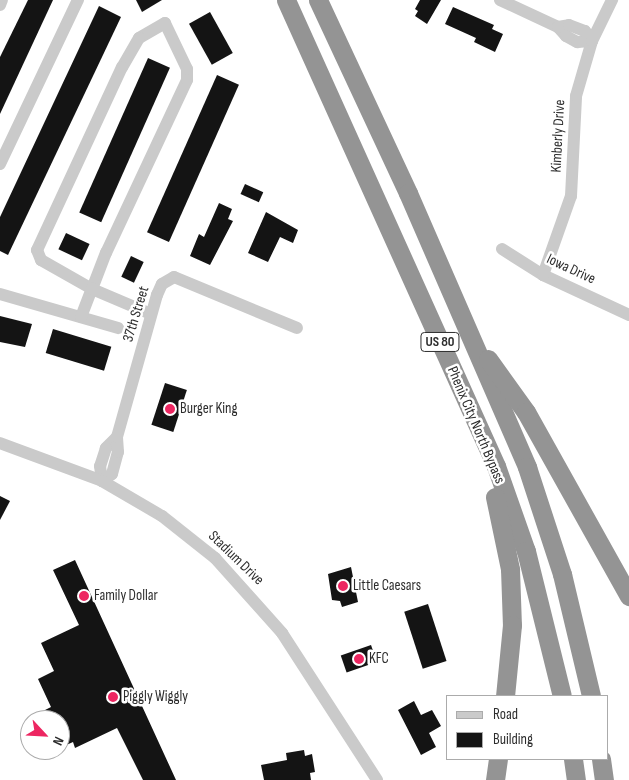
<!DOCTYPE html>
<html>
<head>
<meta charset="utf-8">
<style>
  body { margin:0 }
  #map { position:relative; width:629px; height:780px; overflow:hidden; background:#fff; font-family:"Sofia Sans Condensed",sans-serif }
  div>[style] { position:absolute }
  .building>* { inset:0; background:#141414; transform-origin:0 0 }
  .minor>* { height:12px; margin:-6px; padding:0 6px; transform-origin:6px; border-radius:6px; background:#cacaca }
  .highway>* { height:19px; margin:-9.5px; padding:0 9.5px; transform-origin:9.5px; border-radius:9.5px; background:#949494 }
  .dots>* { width:14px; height:14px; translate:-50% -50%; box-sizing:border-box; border:2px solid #fff; border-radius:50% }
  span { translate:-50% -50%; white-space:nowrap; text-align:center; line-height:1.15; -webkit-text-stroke:5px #fff; paint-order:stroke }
  .shield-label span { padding:1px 4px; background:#fff; border:1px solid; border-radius:4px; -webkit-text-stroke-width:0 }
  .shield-label { font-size:14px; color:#2d2d2d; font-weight:700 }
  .street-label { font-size:15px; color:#2d2d2d }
  .poi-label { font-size:15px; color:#2d2d2d }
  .left { translate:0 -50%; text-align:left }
  .legend { position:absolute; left:446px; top:695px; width:162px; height:65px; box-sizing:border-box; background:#fff; border:1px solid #ababab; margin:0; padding:6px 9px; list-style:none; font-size:15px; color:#2d2d2d }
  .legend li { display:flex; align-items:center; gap:10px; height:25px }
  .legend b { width:25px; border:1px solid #ababab }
  .north { position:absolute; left:20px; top:710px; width:50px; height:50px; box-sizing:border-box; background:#fff; border:1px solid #ababab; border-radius:50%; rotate:115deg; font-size:14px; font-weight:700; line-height:20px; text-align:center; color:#2d2d2d }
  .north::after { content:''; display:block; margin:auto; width:18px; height:22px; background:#ed2661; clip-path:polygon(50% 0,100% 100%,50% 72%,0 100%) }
</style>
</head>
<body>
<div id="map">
  <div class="building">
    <div style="clip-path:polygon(28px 0,53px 0,0 114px,0 57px)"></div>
    <div style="clip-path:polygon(136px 0,162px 0,142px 12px)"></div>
    <div style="clip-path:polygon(420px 0,441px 0,427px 24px,415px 16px,418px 11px,415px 9px)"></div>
    <div style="clip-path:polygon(99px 6px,121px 17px,8px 255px,0 251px,0 217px)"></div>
    <div style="clip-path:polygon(453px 7px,494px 25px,492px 29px,503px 34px,495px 52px,474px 42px,476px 38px,445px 24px)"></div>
    <div style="left:210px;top:12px;width:47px;height:24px;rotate:61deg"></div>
    <div style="left:148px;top:58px;width:24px;height:169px;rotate:24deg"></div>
    <div style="left:217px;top:75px;width:24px;height:172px;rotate:24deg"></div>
    <div style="left:245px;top:184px;width:20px;height:11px;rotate:24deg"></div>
    <div style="clip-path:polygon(219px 203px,232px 209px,228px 219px,233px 221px,210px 265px,190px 256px,199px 234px,204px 237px)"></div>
    <div style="clip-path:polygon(266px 212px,298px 230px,293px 243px,280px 237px,268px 262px,248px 253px)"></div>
    <div style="left:66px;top:233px;width:26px;height:18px;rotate:25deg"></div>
    <div style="left:131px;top:256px;width:14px;height:23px;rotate:25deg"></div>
    <div style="clip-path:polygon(0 316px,32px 324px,25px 347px,0 342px)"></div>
    <div style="left:53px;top:329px;width:61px;height:25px;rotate:17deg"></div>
    <div style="left:165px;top:383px;width:23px;height:44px;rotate:18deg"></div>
    <div style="clip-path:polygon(0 496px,10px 501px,0 520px)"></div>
    <div style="clip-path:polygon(75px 560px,176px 780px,143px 780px,117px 728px,75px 748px,73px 742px,62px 747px,60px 720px,50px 720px,45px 710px,51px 707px,38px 679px,54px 671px,41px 643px,79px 625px,53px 570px)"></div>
    <div style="clip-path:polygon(351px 567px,358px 602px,342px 607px,340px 601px,332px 600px,328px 574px)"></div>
    <div style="left:428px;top:604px;width:60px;height:25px;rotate:72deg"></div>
    <div style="left:371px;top:645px;width:18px;height:32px;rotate:71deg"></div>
    <div style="clip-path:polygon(414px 701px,421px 715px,432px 710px,441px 726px,429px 733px,436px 747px,421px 755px,398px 710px)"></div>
    <div style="clip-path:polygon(304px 750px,305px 756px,312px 754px,315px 772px,310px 773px,311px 780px,264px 780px,261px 765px,287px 760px,286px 753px)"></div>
  </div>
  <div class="minor">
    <div style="left:500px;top:0;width:64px;rotate:25deg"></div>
    <div style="left:558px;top:27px;width:12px;rotate:48deg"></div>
    <div style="left:566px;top:36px;width:13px;rotate:29deg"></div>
    <div style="left:577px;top:42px;width:15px;rotate:-4deg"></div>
    <div style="left:0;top:5px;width:5px;rotate:-68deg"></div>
    <div style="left:558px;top:27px;width:11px;rotate:-10deg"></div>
    <div style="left:569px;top:25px;width:17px;rotate:21deg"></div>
    <div style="left:585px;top:31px;width:12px;rotate:55deg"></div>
    <div style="left:0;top:164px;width:182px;rotate:-64.6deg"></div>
    <div style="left:502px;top:249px;width:49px;rotate:32.4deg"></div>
    <div style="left:543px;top:275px;width:95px;rotate:24.9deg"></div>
    <div style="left:543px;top:275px;width:84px;rotate:-70.5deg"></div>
    <div style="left:571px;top:196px;width:100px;rotate:-87.1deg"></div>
    <div style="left:576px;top:96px;width:57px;rotate:-73.8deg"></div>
    <div style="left:592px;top:41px;width:46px;rotate:-64deg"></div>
    <div style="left:0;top:294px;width:123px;rotate:16.1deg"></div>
    <div style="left:81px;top:317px;width:30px;rotate:-69deg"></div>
    <div style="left:92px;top:289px;width:39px;rotate:-69deg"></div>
    <div style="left:106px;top:253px;width:191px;rotate:-64.9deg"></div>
    <div style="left:187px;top:80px;width:11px;rotate:-90deg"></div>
    <div style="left:187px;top:69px;width:51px;rotate:-115.6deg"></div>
    <div style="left:165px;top:23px;width:30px;rotate:150deg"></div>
    <div style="left:139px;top:38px;width:34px;rotate:120deg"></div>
    <div style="left:122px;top:67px;width:202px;rotate:114.9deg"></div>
    <div style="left:37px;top:250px;width:11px;rotate:68deg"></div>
    <div style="left:41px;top:260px;width:59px;rotate:29.6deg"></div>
    <div style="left:92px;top:289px;width:64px;rotate:23deg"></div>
    <div style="left:117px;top:437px;width:16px;rotate:135deg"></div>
    <div style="left:106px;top:448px;width:19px;rotate:108deg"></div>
    <div style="left:100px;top:466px;width:15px;rotate:82deg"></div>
    <div style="left:102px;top:481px;width:12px;rotate:-35deg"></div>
    <div style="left:112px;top:474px;width:23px;rotate:-75deg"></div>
    <div style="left:118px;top:452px;width:15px;rotate:-94deg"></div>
    <div style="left:117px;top:437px;width:148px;rotate:-74.3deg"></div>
    <div style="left:157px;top:295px;width:12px;rotate:-66deg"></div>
    <div style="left:162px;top:284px;width:14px;rotate:-30deg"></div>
    <div style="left:174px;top:277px;width:133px;rotate:22.5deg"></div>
    <div style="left:0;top:443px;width:109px;rotate:20.4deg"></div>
    <div style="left:102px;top:481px;width:69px;rotate:30.3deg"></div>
    <div style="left:162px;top:516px;width:68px;rotate:38.4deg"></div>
    <div style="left:215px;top:558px;width:101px;rotate:48.2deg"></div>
    <div style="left:282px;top:633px;width:175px;rotate:57.1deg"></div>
  </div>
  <div class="highway">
    <div style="left:286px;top:0;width:511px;rotate:65.74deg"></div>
    <div style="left:496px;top:466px;width:90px;rotate:70.6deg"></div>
    <div style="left:526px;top:551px;width:149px;rotate:76.1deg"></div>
    <div style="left:318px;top:0;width:213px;rotate:65deg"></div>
    <div style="left:408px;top:193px;width:299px;rotate:66.5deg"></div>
    <div style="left:527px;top:467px;width:113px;rotate:71.9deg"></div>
    <div style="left:562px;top:574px;width:125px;rotate:76.6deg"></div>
    <div style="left:488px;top:359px;width:65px;rotate:54.4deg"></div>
    <div style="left:526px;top:412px;width:211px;rotate:60.8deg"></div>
    <div style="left:495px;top:497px;width:74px;rotate:78.2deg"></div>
    <div style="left:510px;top:569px;width:56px;rotate:88deg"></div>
    <div style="left:512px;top:625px;width:71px;rotate:95.6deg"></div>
    <div style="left:573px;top:759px;width:21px;rotate:82deg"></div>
    <div style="left:601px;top:759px;width:21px;rotate:82deg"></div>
    <div style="left:495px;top:780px;width:21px;rotate:-82deg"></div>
  </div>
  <div class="dots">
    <div style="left:170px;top:409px;background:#ed2661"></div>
    <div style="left:343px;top:586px;background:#ed2661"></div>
    <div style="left:84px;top:596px;background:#ed2661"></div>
    <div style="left:359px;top:659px;background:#ed2661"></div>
    <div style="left:113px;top:697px;background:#ed2661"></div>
  </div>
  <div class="shield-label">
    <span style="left:440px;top:342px">US 80</span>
  </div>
  <div class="street-label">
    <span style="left:558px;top:136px;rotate:-87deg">Kimberly Drive</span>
    <span style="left:571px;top:269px;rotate:25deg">Iowa Drive</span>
    <span style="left:136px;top:314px;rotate:-73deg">37th Street</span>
    <span style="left:476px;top:425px;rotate:67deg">Phenix City North Bypass</span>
    <span style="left:236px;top:558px;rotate:44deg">Stadium Drive</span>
  </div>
  <div class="poi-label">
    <span class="left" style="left:180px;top:409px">Burger King</span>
    <span class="left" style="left:353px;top:586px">Little Caesars</span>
    <span class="left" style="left:94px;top:596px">Family Dollar</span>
    <span class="left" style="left:369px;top:659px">KFC</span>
    <span class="left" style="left:123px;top:697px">Piggly Wiggly</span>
  </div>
  <ul class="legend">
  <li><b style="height:6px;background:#cacaca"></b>Road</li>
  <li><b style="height:14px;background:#141414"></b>Building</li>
  </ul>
  <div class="north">N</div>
</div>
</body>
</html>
